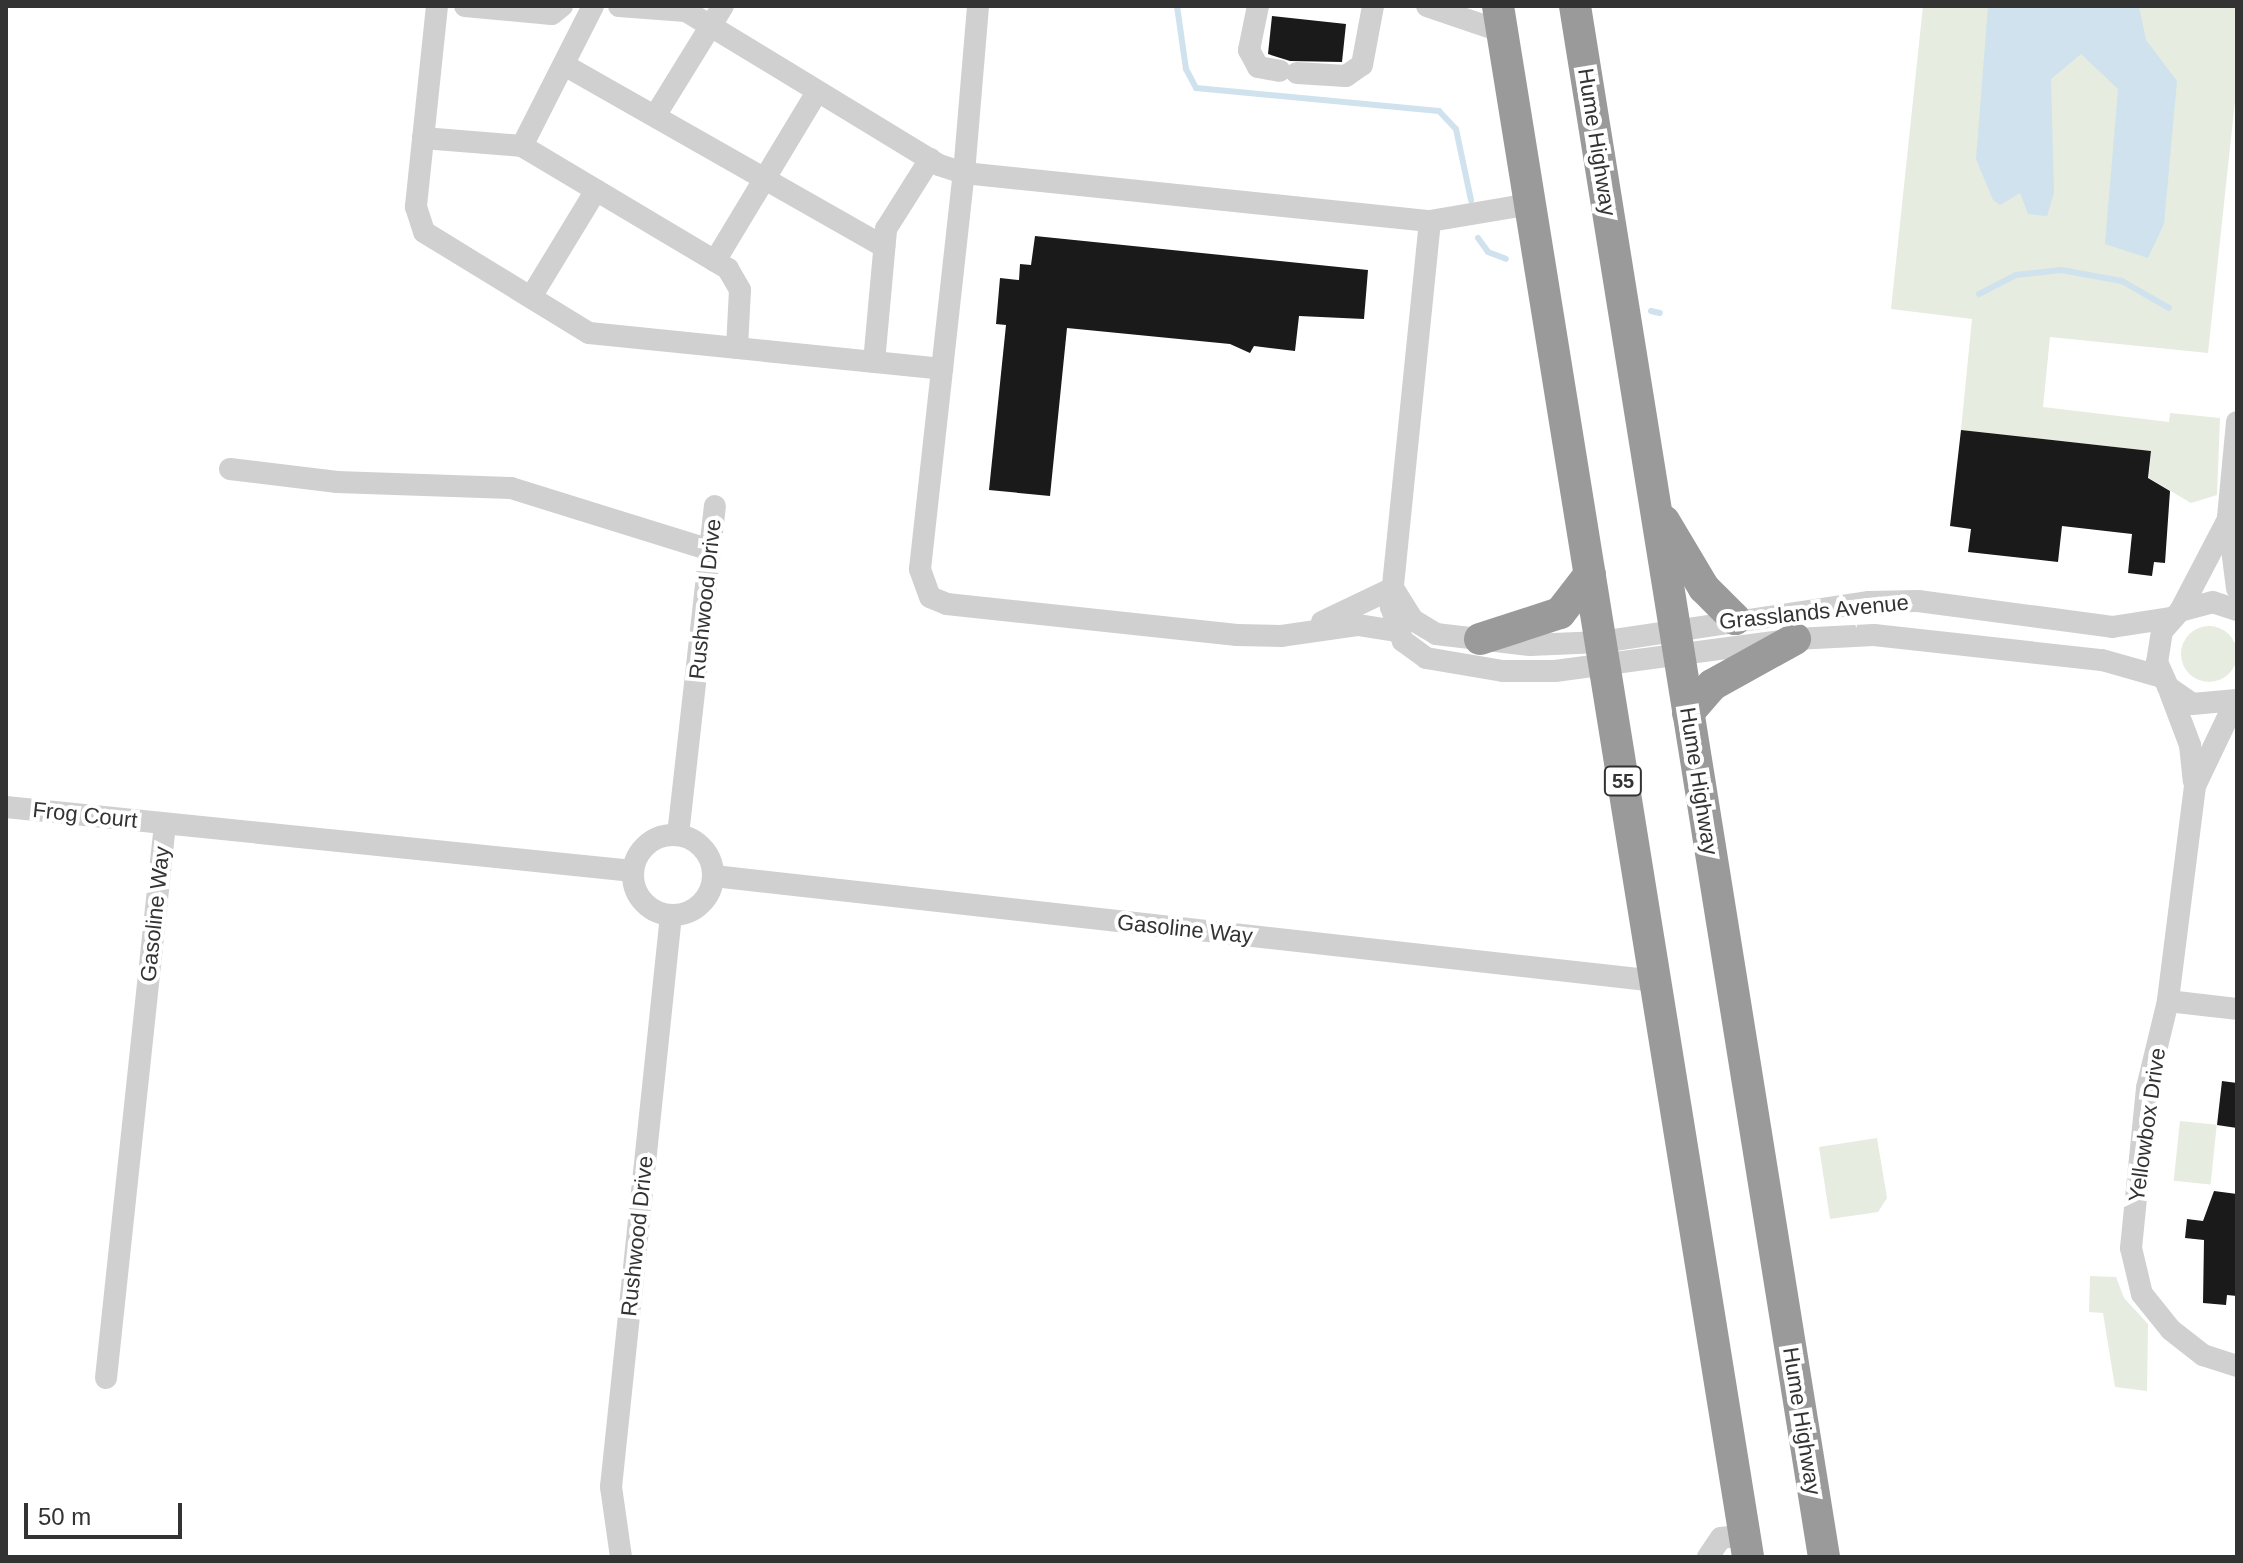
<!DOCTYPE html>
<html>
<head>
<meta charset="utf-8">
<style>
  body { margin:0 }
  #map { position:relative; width:2243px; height:1563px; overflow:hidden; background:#fff; font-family:Helvetica,sans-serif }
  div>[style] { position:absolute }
  .green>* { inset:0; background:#e6ecdf; transform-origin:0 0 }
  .round { border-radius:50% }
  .water>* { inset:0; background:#cfe2ee }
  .stream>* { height:6px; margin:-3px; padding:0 3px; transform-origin:3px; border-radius:3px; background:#cfe2ee }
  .building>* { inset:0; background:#1a1a1a }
  .minor>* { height:22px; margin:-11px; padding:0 11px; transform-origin:11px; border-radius:11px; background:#d0d0d0 }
  .minor>.ring { margin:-11px; padding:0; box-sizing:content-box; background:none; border:22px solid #d0d0d0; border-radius:50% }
  .highway>* { height:32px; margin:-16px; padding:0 16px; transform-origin:16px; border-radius:16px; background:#9a9a9a }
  span { translate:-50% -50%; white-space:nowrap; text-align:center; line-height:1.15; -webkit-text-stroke:8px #fff; paint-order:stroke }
  .shield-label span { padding:2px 6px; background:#fff; border:2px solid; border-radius:6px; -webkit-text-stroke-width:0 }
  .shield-label { font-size:20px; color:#333; font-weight:700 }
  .street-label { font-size:22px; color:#333 }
  .frame { position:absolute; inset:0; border:8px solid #333; pointer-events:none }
  .scale { position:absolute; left:24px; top:1503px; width:158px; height:36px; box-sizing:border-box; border:4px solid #333; border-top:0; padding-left:10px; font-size:24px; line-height:28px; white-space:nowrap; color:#333; -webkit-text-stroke:6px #fff; paint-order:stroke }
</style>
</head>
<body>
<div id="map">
  <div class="green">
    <div style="clip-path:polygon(1923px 6px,2237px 6px,2237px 82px,2208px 353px,2050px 337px,2043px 407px,2169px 422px,2170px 413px,2220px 418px,2217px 495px,2191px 503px,2149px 478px,2151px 451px,1961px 430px,1972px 319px,1891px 309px)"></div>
    <div class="round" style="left:2181px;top:626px;width:56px;height:56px"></div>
    <div style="left:2180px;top:1121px;width:37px;height:60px;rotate:6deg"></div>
    <div style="clip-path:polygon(1877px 1138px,1887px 1198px,1878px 1212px,1830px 1219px,1819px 1147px)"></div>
    <div style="clip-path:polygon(2090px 1276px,2116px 1277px,2124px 1298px,2148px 1324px,2147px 1391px,2115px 1387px,2103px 1313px,2089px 1312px)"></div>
  </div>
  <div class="water">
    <div style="clip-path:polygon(1988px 6px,2139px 6px,2146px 40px,2177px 81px,2164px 224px,2148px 258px,2105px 244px,2118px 89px,2081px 54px,2051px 79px,2054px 193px,2047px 216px,2028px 214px,2020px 193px,2000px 205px,1993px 200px,1976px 159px)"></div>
  </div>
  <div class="stream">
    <div style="left:1177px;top:6px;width:64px;rotate:81.9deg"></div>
    <div style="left:1186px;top:69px;width:21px;rotate:62deg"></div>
    <div style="left:1196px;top:88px;width:244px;rotate:5.4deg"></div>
    <div style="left:1439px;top:111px;width:25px;rotate:47deg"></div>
    <div style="left:1456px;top:129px;width:73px;rotate:78.1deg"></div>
    <div style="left:1478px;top:238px;width:17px;rotate:54deg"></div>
    <div style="left:1488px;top:252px;width:19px;rotate:21deg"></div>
    <div style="left:1979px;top:294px;width:42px;rotate:-27.2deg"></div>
    <div style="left:2016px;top:275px;width:45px;rotate:-6.3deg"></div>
    <div style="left:2061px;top:270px;width:62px;rotate:10.2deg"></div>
    <div style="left:2122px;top:281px;width:54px;rotate:29.9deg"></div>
    <div style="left:1651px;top:311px;width:9px;rotate:13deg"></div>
  </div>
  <div class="building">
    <div style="clip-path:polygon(1272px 16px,1346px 24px,1342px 62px,1290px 61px,1268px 54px)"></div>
    <div style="clip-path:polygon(1035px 236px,1368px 270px,1364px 319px,1299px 316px,1295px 351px,1254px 346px,1250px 353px,1230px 344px,1067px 328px,1050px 496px,989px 490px,1006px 325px,996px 324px,1000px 278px,1019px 280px,1020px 264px,1031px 265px)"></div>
    <div style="clip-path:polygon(1961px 430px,2151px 451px,2148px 478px,2170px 491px,2165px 563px,2154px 562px,2152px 576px,2128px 573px,2132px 534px,2062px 526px,2058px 562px,1968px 552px,1971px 529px,1950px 526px)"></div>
    <div style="clip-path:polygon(2222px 1081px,2237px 1083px,2237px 1128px,2217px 1125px)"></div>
    <div style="clip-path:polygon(2214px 1191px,2237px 1194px,2237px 1296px,2227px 1295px,2226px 1305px,2203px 1303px,2204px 1240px,2185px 1238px,2187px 1219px,2203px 1221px)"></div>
  </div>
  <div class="minor">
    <div style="left:437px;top:6px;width:202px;rotate:96deg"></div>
    <div style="left:416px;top:207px;width:26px;rotate:72deg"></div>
    <div style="left:424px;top:232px;width:193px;rotate:31.5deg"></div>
    <div style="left:589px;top:333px;width:355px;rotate:5.8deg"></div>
    <div style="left:465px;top:6px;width:87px;rotate:5.3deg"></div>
    <div style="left:552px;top:14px;width:13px;rotate:-39deg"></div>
    <div style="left:619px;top:6px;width:67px;rotate:4.3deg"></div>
    <div style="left:686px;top:11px;width:296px;rotate:31.3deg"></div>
    <div style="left:939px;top:165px;width:26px;rotate:18deg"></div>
    <div style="left:964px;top:173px;width:168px;rotate:-85.2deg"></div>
    <div style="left:1258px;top:6px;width:45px;rotate:101.6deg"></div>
    <div style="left:1249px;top:50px;width:19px;rotate:62deg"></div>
    <div style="left:1258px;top:67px;width:22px;rotate:10deg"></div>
    <div style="left:1427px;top:6px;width:80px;rotate:18.9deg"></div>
    <div style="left:566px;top:66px;width:366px;rotate:29.6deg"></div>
    <div style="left:1297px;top:73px;width:49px;rotate:3.5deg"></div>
    <div style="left:1346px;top:76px;width:19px;rotate:-35deg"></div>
    <div style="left:1362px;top:65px;width:60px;rotate:-79.4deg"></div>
    <div style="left:655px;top:116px;width:129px;rotate:-58.3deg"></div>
    <div style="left:423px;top:138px;width:99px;rotate:4.6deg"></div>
    <div style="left:522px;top:146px;width:240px;rotate:30.8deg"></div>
    <div style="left:728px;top:269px;width:24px;rotate:60deg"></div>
    <div style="left:740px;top:290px;width:58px;rotate:93deg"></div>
    <div style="left:522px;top:146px;width:157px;rotate:-63.1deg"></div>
    <div style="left:1430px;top:221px;width:102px;rotate:-9.6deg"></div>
    <div style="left:715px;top:261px;width:197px;rotate:-58.9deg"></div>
    <div style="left:531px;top:297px;width:125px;rotate:-58.7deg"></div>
    <div style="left:874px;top:362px;width:134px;rotate:-84.8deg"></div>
    <div style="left:886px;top:229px;width:83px;rotate:-57.8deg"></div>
    <div style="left:2237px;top:422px;width:96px;rotate:95.4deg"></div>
    <div style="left:2228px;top:518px;width:71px;rotate:82.7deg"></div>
    <div style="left:230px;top:469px;width:108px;rotate:6.9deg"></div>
    <div style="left:337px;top:482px;width:174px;rotate:2deg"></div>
    <div style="left:511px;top:488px;width:208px;rotate:17.3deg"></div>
    <div style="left:1393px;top:588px;width:38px;rotate:58deg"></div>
    <div style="left:1413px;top:620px;width:27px;rotate:31deg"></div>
    <div style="left:1436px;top:634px;width:95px;rotate:6.7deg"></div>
    <div style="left:1530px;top:645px;width:71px;rotate:-2.4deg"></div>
    <div style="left:1601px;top:642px;width:271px;rotate:-8.5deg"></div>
    <div style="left:1869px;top:602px;width:49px;rotate:-1.2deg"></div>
    <div style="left:1918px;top:601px;width:196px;rotate:7.6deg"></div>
    <div style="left:2112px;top:627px;width:60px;rotate:-8.7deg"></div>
    <div style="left:2237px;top:610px;width:25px;rotate:-162deg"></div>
    <div style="left:2213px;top:602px;width:34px;rotate:165deg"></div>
    <div style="left:2180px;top:611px;width:27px;rotate:132deg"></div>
    <div style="left:2162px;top:631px;width:31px;rotate:99deg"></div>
    <div style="left:2157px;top:662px;width:27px;rotate:66deg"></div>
    <div style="left:2168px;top:687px;width:29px;rotate:35deg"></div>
    <div style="left:2192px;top:704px;width:45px;rotate:-5.1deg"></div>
    <div style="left:2180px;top:611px;width:104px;rotate:-62.4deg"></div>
    <div style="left:1322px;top:622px;width:79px;rotate:-25.6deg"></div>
    <div style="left:1396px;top:631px;width:39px;rotate:-171deg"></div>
    <div style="left:1357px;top:625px;width:76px;rotate:171.7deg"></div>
    <div style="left:1282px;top:636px;width:45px;rotate:-178.7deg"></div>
    <div style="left:1237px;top:635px;width:292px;rotate:-173.9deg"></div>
    <div style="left:947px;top:604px;width:18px;rotate:-158deg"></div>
    <div style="left:930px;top:597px;width:30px;rotate:-110deg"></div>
    <div style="left:920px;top:569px;width:398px;rotate:-83.7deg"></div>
    <div style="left:964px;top:173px;width:468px;rotate:5.9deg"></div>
    <div style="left:1430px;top:221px;width:388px;rotate:95.8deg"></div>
    <div style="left:1391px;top:607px;width:36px;rotate:71deg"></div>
    <div style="left:1403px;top:641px;width:29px;rotate:36deg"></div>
    <div style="left:1426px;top:658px;width:78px;rotate:9.6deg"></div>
    <div style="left:1503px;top:671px;width:52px"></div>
    <div style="left:1555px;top:671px;width:242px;rotate:-7.6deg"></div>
    <div style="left:1795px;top:639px;width:79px;rotate:-2.9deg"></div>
    <div style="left:1874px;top:635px;width:229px;rotate:6.3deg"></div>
    <div style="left:2102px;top:660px;width:62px;rotate:15.8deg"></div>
    <div style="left:2170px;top:692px;width:57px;rotate:69.3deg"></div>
    <div style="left:2190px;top:745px;width:36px;rotate:84deg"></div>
    <div style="left:2236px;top:700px;width:95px;rotate:115.5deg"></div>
    <div style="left:2195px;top:786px;width:217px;rotate:97.2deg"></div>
    <div style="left:2168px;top:1001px;width:89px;rotate:103.6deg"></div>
    <div style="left:2147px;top:1088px;width:161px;rotate:95.7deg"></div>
    <div style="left:2131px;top:1248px;width:47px;rotate:76.6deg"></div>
    <div style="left:2142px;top:1294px;width:46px;rotate:51.1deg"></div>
    <div style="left:2171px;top:1330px;width:41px;rotate:38deg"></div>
    <div style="left:2203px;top:1355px;width:36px;rotate:18deg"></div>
    <div style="left:6px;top:807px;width:630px;rotate:5.83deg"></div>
    <div class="ring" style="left:633px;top:835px;width:58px;height:58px"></div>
    <div style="left:678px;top:835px;width:331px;rotate:-83.6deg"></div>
    <div style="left:714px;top:876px;width:948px;rotate:6.36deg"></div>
    <div style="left:2168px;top:1001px;width:69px;rotate:6.6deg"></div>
    <div style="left:106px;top:1378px;width:557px;rotate:-83.92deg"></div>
    <div style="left:621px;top:1557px;width:71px;rotate:-98.1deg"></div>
    <div style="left:611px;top:1487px;width:575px;rotate:-84.01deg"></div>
    <div style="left:1708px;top:1557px;width:23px;rotate:-56deg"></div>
    <div style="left:1721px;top:1538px;width:23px;rotate:-7deg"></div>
  </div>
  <div class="highway">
    <div style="left:1498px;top:6px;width:1571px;rotate:80.84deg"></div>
    <div style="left:1575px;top:6px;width:1571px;rotate:80.88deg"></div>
    <div style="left:1664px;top:521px;width:78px;rotate:59.2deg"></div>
    <div style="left:1704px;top:588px;width:44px;rotate:45deg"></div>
    <div style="left:1480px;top:639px;width:84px;rotate:-18deg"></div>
    <div style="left:1560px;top:613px;width:49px;rotate:-52.4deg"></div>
    <div style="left:1688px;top:713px;width:37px;rotate:-49deg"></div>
    <div style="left:1712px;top:685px;width:95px;rotate:-29deg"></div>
  </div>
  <div class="shield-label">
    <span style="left:1623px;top:781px">55</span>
  </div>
  <div class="street-label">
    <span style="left:1597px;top:142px;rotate:81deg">Hume Highway</span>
    <span style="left:705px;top:599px;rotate:-84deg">Rushwood Drive</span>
    <span style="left:1814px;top:612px;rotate:-6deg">Grasslands Avenue</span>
    <span style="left:1699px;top:781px;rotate:81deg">Hume Highway</span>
    <span style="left:85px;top:815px;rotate:6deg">Frog Court</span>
    <span style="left:155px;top:914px;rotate:-84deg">Gasoline Way</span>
    <span style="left:1185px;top:929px;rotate:6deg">Gasoline Way</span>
    <span style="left:2147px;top:1125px;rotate:-82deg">Yellowbox Drive</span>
    <span style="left:637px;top:1236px;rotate:-84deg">Rushwood Drive</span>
    <span style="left:1802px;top:1421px;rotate:81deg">Hume Highway</span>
  </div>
  <div class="frame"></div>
  <div class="scale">50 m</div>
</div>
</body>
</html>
